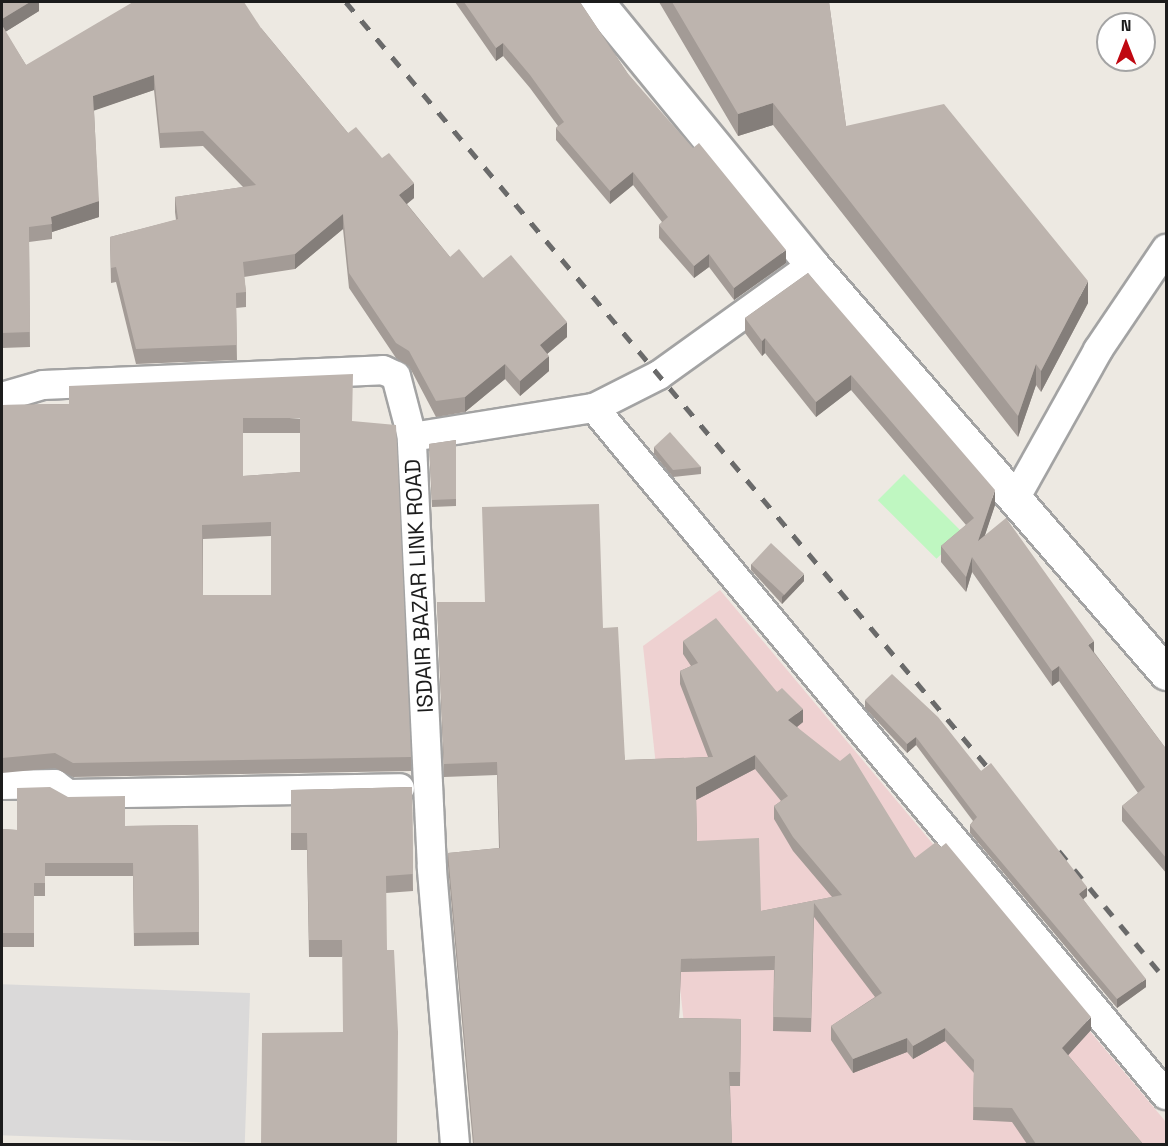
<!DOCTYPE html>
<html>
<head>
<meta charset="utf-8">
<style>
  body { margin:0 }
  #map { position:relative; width:1168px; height:1146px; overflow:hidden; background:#ede9e2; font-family:"Space Grotesk",sans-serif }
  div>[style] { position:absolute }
  .residential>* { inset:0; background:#dad9d9; transform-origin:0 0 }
  .commercial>* { inset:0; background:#eed1d1 }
  .park>* { inset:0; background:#bff7c1; transform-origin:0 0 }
  .roads { filter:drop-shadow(2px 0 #a3a3a3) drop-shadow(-2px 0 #a3a3a3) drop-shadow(0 2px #a3a3a3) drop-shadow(0 -2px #a3a3a3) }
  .minor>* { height:28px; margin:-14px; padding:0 14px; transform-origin:14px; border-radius:14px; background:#fff }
  .tertiary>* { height:33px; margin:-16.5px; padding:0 16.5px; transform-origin:16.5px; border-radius:16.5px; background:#fff }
  .rail>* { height:4.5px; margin-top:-2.25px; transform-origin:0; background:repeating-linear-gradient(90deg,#6a6a6a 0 12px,transparent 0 24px) }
  .wall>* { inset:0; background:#a39b96 }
  .shaded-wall>* { inset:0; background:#847e7a }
  .building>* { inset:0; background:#bdb4ae; transform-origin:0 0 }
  span { translate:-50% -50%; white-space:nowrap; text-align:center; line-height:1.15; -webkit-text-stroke:6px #fff; paint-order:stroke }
  .street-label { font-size:22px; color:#1c1c1c }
  .frame { position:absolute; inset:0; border:3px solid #1c1c1c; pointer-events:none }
  .north { position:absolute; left:1096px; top:12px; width:60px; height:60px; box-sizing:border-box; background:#fff; border:2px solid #a4a4a4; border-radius:50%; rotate:0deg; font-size:16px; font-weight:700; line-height:24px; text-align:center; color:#1c1c1c }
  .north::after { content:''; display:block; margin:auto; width:21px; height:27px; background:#c00811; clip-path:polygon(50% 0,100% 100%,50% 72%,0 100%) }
</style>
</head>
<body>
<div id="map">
  <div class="residential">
    <div style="left:250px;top:993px;width:151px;height:248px;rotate:92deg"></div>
  </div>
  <div class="commercial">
    <div style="clip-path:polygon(720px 590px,1166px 1122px,1166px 1144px,697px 1144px,643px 646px)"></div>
  </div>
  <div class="park">
    <div style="left:904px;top:474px;width:83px;height:37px;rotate:45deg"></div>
  </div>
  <div class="roads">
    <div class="minor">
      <div style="left:2px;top:397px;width:43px;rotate:-16.3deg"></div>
      <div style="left:43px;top:385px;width:340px;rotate:-2.5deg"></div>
      <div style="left:383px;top:370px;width:14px;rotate:25deg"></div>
      <div style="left:396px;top:376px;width:63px;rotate:75.3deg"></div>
      <div style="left:594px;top:408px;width:894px;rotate:50.22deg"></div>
      <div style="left:1016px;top:497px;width:168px;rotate:-60.8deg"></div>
      <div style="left:1098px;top:350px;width:122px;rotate:-56deg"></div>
      <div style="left:2px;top:785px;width:53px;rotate:-1.1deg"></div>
      <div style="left:55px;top:784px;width:16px;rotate:38deg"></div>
      <div style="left:68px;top:794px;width:332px;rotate:-1deg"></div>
      <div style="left:455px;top:1144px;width:277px;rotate:-94.8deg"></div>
      <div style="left:432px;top:868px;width:431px;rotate:-92.7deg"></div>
      <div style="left:412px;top:437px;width:184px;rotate:-9.1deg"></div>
      <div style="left:594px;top:408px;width:73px;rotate:-26.9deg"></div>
      <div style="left:659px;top:375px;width:188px;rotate:-35.7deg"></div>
    </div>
    <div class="tertiary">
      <div style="left:597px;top:2px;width:340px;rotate:50.7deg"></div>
      <div style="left:812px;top:265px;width:540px;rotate:49.05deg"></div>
    </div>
  </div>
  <div class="rail">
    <div style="left:346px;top:2px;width:1013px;rotate:50.01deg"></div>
    <div style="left:1059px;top:851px;width:168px;rotate:50.3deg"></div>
  </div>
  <div class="wall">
    <div style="clip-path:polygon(2px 2px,39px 2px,39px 11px,5px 32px,26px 65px,261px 28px,348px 133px,414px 198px,407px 204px,450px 257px,483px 278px,567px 337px,547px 354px,549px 371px,520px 396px,505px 379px,465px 412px,436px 417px,409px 366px,396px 358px,349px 288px,343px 229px,295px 269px,244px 277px,246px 292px,246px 307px,236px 308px,237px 360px,136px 364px,116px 282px,111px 283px,110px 237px,176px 220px,175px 212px,175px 197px,243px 187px,203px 146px,160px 148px,154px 90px,94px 110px,99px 217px,52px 232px,52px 239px,29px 242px,30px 347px,2px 348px)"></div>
    <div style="clip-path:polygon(455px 2px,580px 2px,628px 74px,786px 263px,734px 300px,709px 267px,694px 278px,659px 238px,659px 225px,662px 222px,633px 185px,610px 204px,556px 140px,556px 128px,558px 126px,530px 88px,503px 56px,496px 61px)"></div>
    <div style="clip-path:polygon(659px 2px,829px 2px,846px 126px,1088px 303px,1041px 392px,1036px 385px,1018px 437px,773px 125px,738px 136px)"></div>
    <div style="clip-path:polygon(808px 273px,995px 505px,985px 535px,1094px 652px,1167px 750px,1167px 874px,1122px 821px,1122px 806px,1138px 793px,1059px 681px,1052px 686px,972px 572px,966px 592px,941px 562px,941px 546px,966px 525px,851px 390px,816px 417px,765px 353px,762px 356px,745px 333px,745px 318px)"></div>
    <div style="clip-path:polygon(evenodd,69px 404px,352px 422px,411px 757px,411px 771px,73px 777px,55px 768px,2px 773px,2px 405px,69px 404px,243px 433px,300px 433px,300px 472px,243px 476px,243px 433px,69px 404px,271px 536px,271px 595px,203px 595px,203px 539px,271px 536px)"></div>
    <div style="clip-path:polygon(456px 440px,456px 506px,432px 507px,429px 444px)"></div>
    <div style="clip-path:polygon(654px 447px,701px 467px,701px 474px,673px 477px,654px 454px)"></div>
    <div style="clip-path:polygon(751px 564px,804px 581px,782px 604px,751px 570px)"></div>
    <div style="clip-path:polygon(evenodd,437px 602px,603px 628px,625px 760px,708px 757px,680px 684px,680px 671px,691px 666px,683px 654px,683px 641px,777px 692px,803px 722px,797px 727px,915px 858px,1091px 1030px,1068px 1055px,1143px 1144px,1027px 1144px,1012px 1122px,973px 1120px,974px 1073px,945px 1041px,913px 1059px,907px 1052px,853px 1073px,831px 1040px,831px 1026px,875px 997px,814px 917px,811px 1032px,773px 1031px,774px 970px,681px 972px,679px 1018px,741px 1019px,740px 1086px,730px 1086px,732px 1144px,473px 1144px,448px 866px,448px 853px,499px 848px,497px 775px,444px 777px,437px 602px,755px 769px,781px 801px,774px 806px,774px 819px,793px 851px,832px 897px,761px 911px,697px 841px,696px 800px,755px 769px)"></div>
    <div style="clip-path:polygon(865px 700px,981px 771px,1087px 896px,1083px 899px,1146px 987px,1117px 1008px,970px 833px,970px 825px,973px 821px,916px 745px,907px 753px,865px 708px)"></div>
    <div style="clip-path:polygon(412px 787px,413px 891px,386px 893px,342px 957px,309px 957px,307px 850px,291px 850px,291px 790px)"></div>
    <div style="clip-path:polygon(198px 825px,199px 945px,134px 946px,133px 876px,45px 876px,45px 896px,34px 896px,34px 947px,2px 947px,2px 829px,17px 830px,125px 826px)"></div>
  </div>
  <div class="shaded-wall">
    <div style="clip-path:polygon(30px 2px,39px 2px,39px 11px,2px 34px,2px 19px)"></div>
    <div style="clip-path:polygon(503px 43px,503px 56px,496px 61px,496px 48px)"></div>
    <div style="clip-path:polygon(154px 75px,154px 90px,93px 111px,93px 96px)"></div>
    <div style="clip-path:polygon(773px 103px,773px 125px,738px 136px,738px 114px)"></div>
    <div style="clip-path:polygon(633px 172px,633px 185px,610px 204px,610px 191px)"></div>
    <div style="clip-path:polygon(414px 183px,414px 198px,399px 210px,399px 195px)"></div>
    <div style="clip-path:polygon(99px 201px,99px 217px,52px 232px,51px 217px)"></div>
    <div style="clip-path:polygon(343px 214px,343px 229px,295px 269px,295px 254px)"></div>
    <div style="clip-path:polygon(786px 250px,786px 263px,734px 300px,734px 288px)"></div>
    <div style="clip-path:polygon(709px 254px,709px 267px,694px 278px,694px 266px)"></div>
    <div style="clip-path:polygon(1088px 281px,1088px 303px,1041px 392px,1041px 371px)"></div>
    <div style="clip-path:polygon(567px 322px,567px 337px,540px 360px,540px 345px)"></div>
    <div style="clip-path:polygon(765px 338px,765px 353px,762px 356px,762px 341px)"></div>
    <div style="clip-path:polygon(549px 356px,549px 371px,520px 396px,520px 381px)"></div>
    <div style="clip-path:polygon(505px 364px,505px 379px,465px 412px,465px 397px)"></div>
    <div style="clip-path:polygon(1036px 364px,1036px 385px,1018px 437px,1018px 416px)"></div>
    <div style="clip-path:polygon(851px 375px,851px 390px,816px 417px,816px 402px)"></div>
    <div style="clip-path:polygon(995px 490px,995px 505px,978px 556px,978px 541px)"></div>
    <div style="clip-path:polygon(972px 557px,972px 572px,966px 592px,966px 577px)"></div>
    <div style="clip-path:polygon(804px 574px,804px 581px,782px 604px,782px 597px)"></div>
    <div style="clip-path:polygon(1094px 641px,1094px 656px,1088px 645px)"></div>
    <div style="clip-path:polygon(1059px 666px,1059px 681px,1052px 686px,1052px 671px)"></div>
    <div style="clip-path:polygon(803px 709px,803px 722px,788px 734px,788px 720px)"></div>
    <div style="clip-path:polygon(916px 737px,916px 745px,907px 753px,907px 744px)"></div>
    <div style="clip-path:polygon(755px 755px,755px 769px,696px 800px,696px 787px)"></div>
    <div style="clip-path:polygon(1087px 887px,1087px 896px,1079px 903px,1079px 894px)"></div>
    <div style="clip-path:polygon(1146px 979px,1146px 987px,1117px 1008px,1117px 999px)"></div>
    <div style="clip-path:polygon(1091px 1017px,1091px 1030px,1062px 1062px,1062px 1048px)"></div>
    <div style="clip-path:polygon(945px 1028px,945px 1041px,913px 1059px,913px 1046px)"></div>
    <div style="clip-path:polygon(907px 1038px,907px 1052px,853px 1073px,853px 1059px)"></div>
  </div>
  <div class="building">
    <div style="clip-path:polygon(2px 2px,30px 2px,2px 19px)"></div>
    <div style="clip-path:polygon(133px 2px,244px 2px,261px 28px,348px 133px,356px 127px,382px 158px,389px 153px,414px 183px,399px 195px,450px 257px,459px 249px,483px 278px,511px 255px,567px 322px,540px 345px,549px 356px,520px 381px,505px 364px,465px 397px,436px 401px,409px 351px,396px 343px,349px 273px,343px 214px,295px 254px,243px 262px,246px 292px,236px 293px,237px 345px,136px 349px,116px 267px,111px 268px,110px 237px,178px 219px,175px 197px,256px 185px,203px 131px,160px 133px,154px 75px,93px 96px,99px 201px,51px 217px,52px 224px,29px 227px,30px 332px,2px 333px,2px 25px,26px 65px)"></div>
    <div style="clip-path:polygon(464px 2px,580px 2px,628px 74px,693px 148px,699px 143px,786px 250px,734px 288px,709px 254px,694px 266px,659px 225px,668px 217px,633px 172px,610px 191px,556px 128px,564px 122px,530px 75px,503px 43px,496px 48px)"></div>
    <div style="clip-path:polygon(672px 2px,829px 2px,846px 126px,944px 104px,1088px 281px,1041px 371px,1036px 364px,1018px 416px,773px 103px,738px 114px)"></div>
    <div style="clip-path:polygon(808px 273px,995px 490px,978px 541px,1006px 518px,1094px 641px,1088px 645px,1167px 750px,1167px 859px,1122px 806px,1145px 787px,1059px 666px,1052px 671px,972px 557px,966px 577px,941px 546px,974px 518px,851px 375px,816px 402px,765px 338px,762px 341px,745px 318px)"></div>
    <div style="clip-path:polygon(evenodd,353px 374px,352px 421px,396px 425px,411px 757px,73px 763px,55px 753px,2px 758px,2px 405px,69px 404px,69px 386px,353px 374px,243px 418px,300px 418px,300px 472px,243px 476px,243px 418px,353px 374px,271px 522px,271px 595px,203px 595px,202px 525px,271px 522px)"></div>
    <div style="clip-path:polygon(670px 432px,701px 467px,673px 470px,654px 447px)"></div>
    <div style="clip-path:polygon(456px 440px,456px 499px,432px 500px,429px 444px)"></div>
    <div style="clip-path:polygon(evenodd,599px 504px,603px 628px,618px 627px,625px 760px,713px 757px,680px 671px,698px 663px,683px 641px,716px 618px,777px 692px,782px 688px,803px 709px,788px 720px,840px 761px,850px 753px,915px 858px,936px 842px,941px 847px,946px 843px,1091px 1017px,1062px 1048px,1143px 1144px,1036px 1144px,1012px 1108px,973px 1107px,974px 1060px,945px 1028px,913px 1046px,907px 1038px,853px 1059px,831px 1026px,882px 993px,814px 903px,811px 1018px,773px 1017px,775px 956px,681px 959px,679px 1018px,741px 1019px,740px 1072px,729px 1072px,732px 1144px,474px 1144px,448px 853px,500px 848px,497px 762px,444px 764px,437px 602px,485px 602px,482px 507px,599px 504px,755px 755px,788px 796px,774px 806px,793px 837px,842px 895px,761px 911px,759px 838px,697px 841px,696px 787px,755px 755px)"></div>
    <div style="left:771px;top:543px;width:45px;height:29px;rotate:43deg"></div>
    <div style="clip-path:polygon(892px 674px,938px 717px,981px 771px,991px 763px,1087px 887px,1079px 894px,1146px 979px,1117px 999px,970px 825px,977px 817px,916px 737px,907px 744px,865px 700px)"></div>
    <div style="clip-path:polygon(50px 787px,68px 797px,125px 796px,125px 826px,198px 825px,199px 932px,134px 933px,133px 863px,45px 863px,45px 883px,34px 883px,34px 933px,2px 933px,2px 829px,17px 830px,17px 788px)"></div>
    <div style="clip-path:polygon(412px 787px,413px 874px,386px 876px,387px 950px,394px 950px,398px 1032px,397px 1144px,261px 1144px,262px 1033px,343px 1032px,342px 940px,309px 940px,307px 833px,291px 833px,291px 790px)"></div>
    <div style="left:13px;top:1143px;width:26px;height:1px"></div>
  </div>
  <div class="street-label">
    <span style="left:419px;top:586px;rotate:-93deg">ISDAIR BAZAR LINK ROAD</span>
  </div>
  <div class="frame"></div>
  <div class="north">N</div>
</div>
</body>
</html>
